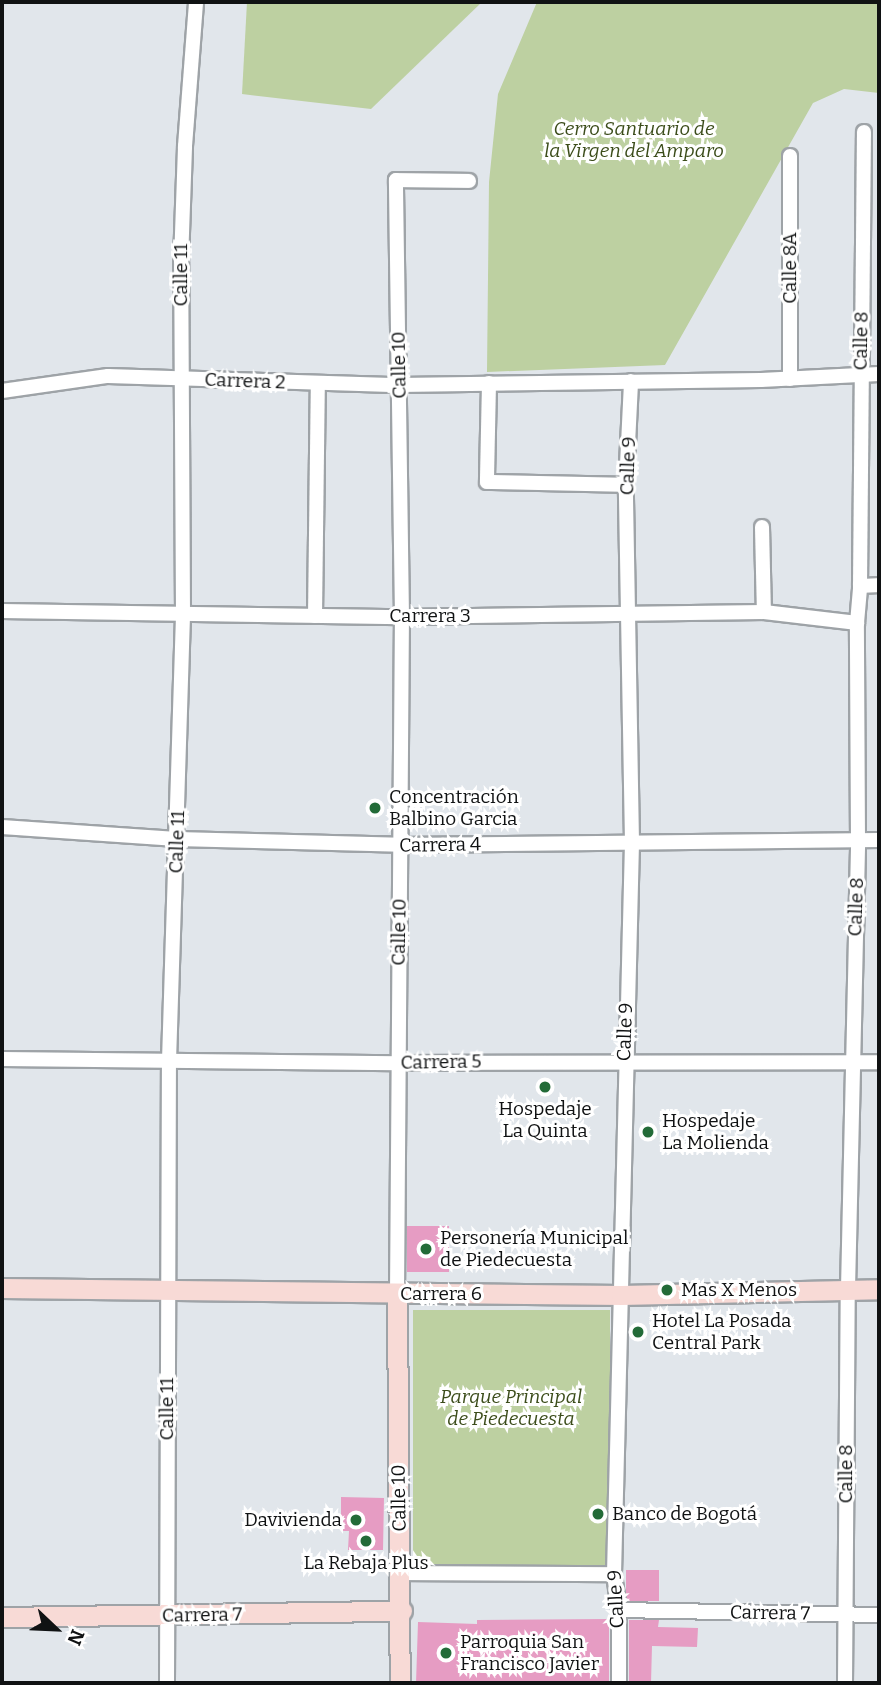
<!DOCTYPE html>
<html>
<head>
<meta charset="utf-8">
<style>
  body { margin:0 }
  #map { position:relative; width:881px; height:1685px; overflow:hidden; background:#e1e6eb; font-family:Bitter,serif }
  div>[style] { position:absolute }
  .green>* { inset:0; background:#bdd0a1; transform-origin:0 0 }
  .building>* { inset:0; background:#e69cc3; transform-origin:0 0 }
  .roads { filter:drop-shadow(2px 0 #9ea3a7) drop-shadow(-2px 0 #9ea3a7) drop-shadow(0 2px #9ea3a7) drop-shadow(0 -2px #9ea3a7) }
  .street>* { height:14px; margin:-7px; padding:0 7px; transform-origin:7px; border-radius:7px; background:#fff }
  .secondary>* { height:19px; margin:-9.5px; padding:0 9.5px; transform-origin:9.5px; border-radius:9.5px; background:#f8dad6 }
  .dots>* { width:19px; height:19px; translate:-50% -50%; box-sizing:border-box; border:4px solid #fff; border-radius:50% }
  span { translate:-50% -50%; white-space:nowrap; text-align:center; line-height:1.15; -webkit-text-stroke:6px #fff; paint-order:stroke }
  .park-label { font-size:19px; color:#3b4c1a; font-style:italic }
  .street-label { font-size:19px; color:#101213 }
  .poi-label { font-size:19px; color:#101213 }
  .left { translate:0 -50%; text-align:left }
  .right { translate:-100% -50%; text-align:right }
  .frame { position:absolute; inset:0; border:4px solid #101213; pointer-events:none }
  .north { position:absolute; left:21px; top:1594px; width:70px; height:70px; -webkit-text-stroke:5px #fff; paint-order:stroke; rotate:113deg; font-size:19px; font-weight:700; line-height:28px; text-align:center; color:#101213 }
  .north::after { content:''; display:block; margin:auto; width:24px; height:32px; background:#101213; clip-path:polygon(50% 0,100% 100%,50% 72%,0 100%) }
</style>
</head>
<body>
<div id="map">
  <div class="green">
    <div style="clip-path:polygon(247px 2px,482px 2px,371px 109px,242px 94px)"></div>
    <div style="clip-path:polygon(537px 2px,879px 2px,879px 93px,844px 89px,813px 103px,665px 365px,487px 372px,489px 182px,498px 94px)"></div>
    <div style="left:413px;top:1310px;width:197px;height:258px"></div>
  </div>
  <div class="building">
    <div style="left:449px;top:1226px;width:46px;height:42px;rotate:90deg"></div>
    <div style="clip-path:polygon(341px 1497px,384px 1498px,383px 1550px,348px 1550px,349px 1531px,341px 1531px)"></div>
    <div style="left:626px;top:1570px;width:33px;height:31px"></div>
    <div style="clip-path:polygon(609px 1619px,609px 1683px,416px 1683px,418px 1622px,477px 1624px,477px 1620px)"></div>
    <div style="clip-path:polygon(629px 1620px,659px 1620px,658px 1627px,698px 1628px,697px 1647px,652px 1646px,651px 1683px,629px 1683px)"></div>
  </div>
  <div class="roads">
    <div class="street">
      <div style="left:790px;top:156px;width:223px;rotate:90deg"></div>
      <div style="left:489px;top:383px;width:99px;rotate:91.2deg"></div>
      <div style="left:487px;top:482px;width:139px;rotate:1.2deg"></div>
      <div style="left:2px;top:391px;width:107px;rotate:-8.1deg"></div>
      <div style="left:108px;top:376px;width:291px;rotate:1.8deg"></div>
      <div style="left:399px;top:385px;width:362px;rotate:-0.8deg"></div>
      <div style="left:761px;top:380px;width:118px;rotate:-2.9deg"></div>
      <div style="left:762px;top:527px;width:85px;rotate:88.7deg"></div>
      <div style="left:860px;top:586px;width:19px;rotate:-3deg"></div>
      <div style="left:2px;top:611px;width:400px;rotate:0.9deg"></div>
      <div style="left:402px;top:617px;width:362px;rotate:-0.8deg"></div>
      <div style="left:764px;top:612px;width:94px;rotate:6.7deg"></div>
      <div style="left:315px;top:616px;width:233px;rotate:-89.3deg"></div>
      <div style="left:2px;top:827px;width:175px;rotate:3.9deg"></div>
      <div style="left:177px;top:839px;width:223px;rotate:1.5deg"></div>
      <div style="left:400px;top:845px;width:479px;rotate:-0.6deg"></div>
      <div style="left:2px;top:1059px;width:395px;rotate:0.6deg"></div>
      <div style="left:397px;top:1063px;width:482px;rotate:-0.1deg"></div>
      <div style="left:397px;top:1294px;width:677px;rotate:-89.58deg"></div>
      <div style="left:402px;top:617px;width:437px;rotate:-90.8deg"></div>
      <div style="left:396px;top:180px;width:73px;rotate:0.8deg"></div>
      <div style="left:401px;top:1573px;width:213px;rotate:0.3deg"></div>
      <div style="left:619px;top:1610px;width:260px;rotate:1.1deg"></div>
      <div style="left:167px;top:1683px;width:622px;rotate:-89.82deg"></div>
      <div style="left:169px;top:1061px;width:448px;rotate:-88.2deg"></div>
      <div style="left:183px;top:613px;width:351px;rotate:-90.3deg"></div>
      <div style="left:181px;top:262px;width:116px;rotate:-88deg"></div>
      <div style="left:185px;top:146px;width:144px;rotate:-85.6deg"></div>
      <div style="left:619px;top:1683px;width:73px;rotate:-90deg"></div>
      <div style="left:619px;top:1610px;width:36px;rotate:-98deg"></div>
      <div style="left:614px;top:1574px;width:732px;rotate:-88.59deg"></div>
      <div style="left:632px;top:842px;width:357px;rotate:-91deg"></div>
      <div style="left:626px;top:485px;width:104px;rotate:-87.2deg"></div>
      <div style="left:845px;top:1683px;width:394px;rotate:-89.6deg"></div>
      <div style="left:848px;top:1289px;width:449px;rotate:-88.7deg"></div>
      <div style="left:858px;top:840px;width:217px;rotate:-90.3deg"></div>
      <div style="left:857px;top:623px;width:37px;rotate:-85deg"></div>
      <div style="left:860px;top:586px;width:454px;rotate:-89.5deg"></div>
    </div>
    <div class="secondary">
      <div style="left:2px;top:1288px;width:619px;rotate:0.65deg"></div>
      <div style="left:621px;top:1295px;width:258px;rotate:-1.3deg"></div>
      <div style="left:397px;top:1294px;width:389px;rotate:89.6deg"></div>
      <div style="left:2px;top:1617px;width:400px;rotate:-0.9deg"></div>
    </div>
  </div>
  <div class="dots">
    <div style="left:375px;top:808px;background:#236b38"></div>
    <div style="left:545px;top:1087px;background:#236b38"></div>
    <div style="left:648px;top:1132px;background:#236b38"></div>
    <div style="left:426px;top:1249px;background:#236b38"></div>
    <div style="left:667px;top:1290px;background:#236b38"></div>
    <div style="left:638px;top:1332px;background:#236b38"></div>
    <div style="left:598px;top:1514px;background:#236b38"></div>
    <div style="left:356px;top:1520px;background:#236b38"></div>
    <div style="left:366px;top:1541px;background:#236b38"></div>
    <div style="left:446px;top:1653px;background:#236b38"></div>
  </div>
  <div class="park-label">
    <span style="left:634px;top:140px">Cerro Santuario de<br>la Virgen del Amparo</span>
    <span style="left:511px;top:1408px">Parque Principal<br>de Piedecuesta</span>
  </div>
  <div class="street-label">
    <span style="left:790px;top:268px;rotate:-90deg">Calle 8A</span>
    <span style="left:181px;top:275px;rotate:-90deg">Calle 11</span>
    <span style="left:861px;top:341px;rotate:-89deg">Calle 8</span>
    <span style="left:399px;top:365px;rotate:-91deg">Calle 10</span>
    <span style="left:245px;top:381px;rotate:2deg">Carrera 2</span>
    <span style="left:628px;top:466px;rotate:-88deg">Calle 9</span>
    <span style="left:430px;top:616px">Carrera 3</span>
    <span style="left:177px;top:842px;rotate:-88deg">Calle 11</span>
    <span style="left:440px;top:845px;rotate:-1deg">Carrera 4</span>
    <span style="left:856px;top:907px;rotate:-88deg">Calle 8</span>
    <span style="left:399px;top:932px;rotate:-89deg">Calle 10</span>
    <span style="left:625px;top:1032px;rotate:-88deg">Calle 9</span>
    <span style="left:441px;top:1062px;rotate:-1deg">Carrera 5</span>
    <span style="left:441px;top:1294px">Carrera 6</span>
    <span style="left:167px;top:1409px;rotate:-90deg">Calle 11</span>
    <span style="left:846px;top:1474px;rotate:-90deg">Calle 8</span>
    <span style="left:399px;top:1498px;rotate:-91deg">Calle 10</span>
    <span style="left:616px;top:1599px;rotate:-93deg">Calle 9</span>
    <span style="left:770px;top:1613px;rotate:1deg">Carrera 7</span>
    <span style="left:202px;top:1615px;rotate:-1deg">Carrera 7</span>
  </div>
  <div class="poi-label">
    <span class="left" style="left:389px;top:808px">Concentración<br>Balbino Garcia</span>
    <span style="left:545px;top:1120px">Hospedaje<br>La Quinta</span>
    <span class="left" style="left:662px;top:1132px">Hospedaje<br>La Molienda</span>
    <span class="left" style="left:440px;top:1249px">Personería Municipal<br>de Piedecuesta</span>
    <span class="left" style="left:681px;top:1290px">Mas X Menos</span>
    <span class="left" style="left:652px;top:1332px">Hotel La Posada<br>Central Park</span>
    <span class="left" style="left:612px;top:1514px">Banco de Bogotá</span>
    <span class="right" style="left:342px;top:1520px">Davivienda</span>
    <span style="left:366px;top:1563px">La Rebaja Plus</span>
    <span class="left" style="left:460px;top:1653px">Parroquia San<br>Francisco Javier</span>
  </div>
  <div class="frame"></div>
  <div class="north">N</div>
</div>
</body>
</html>
